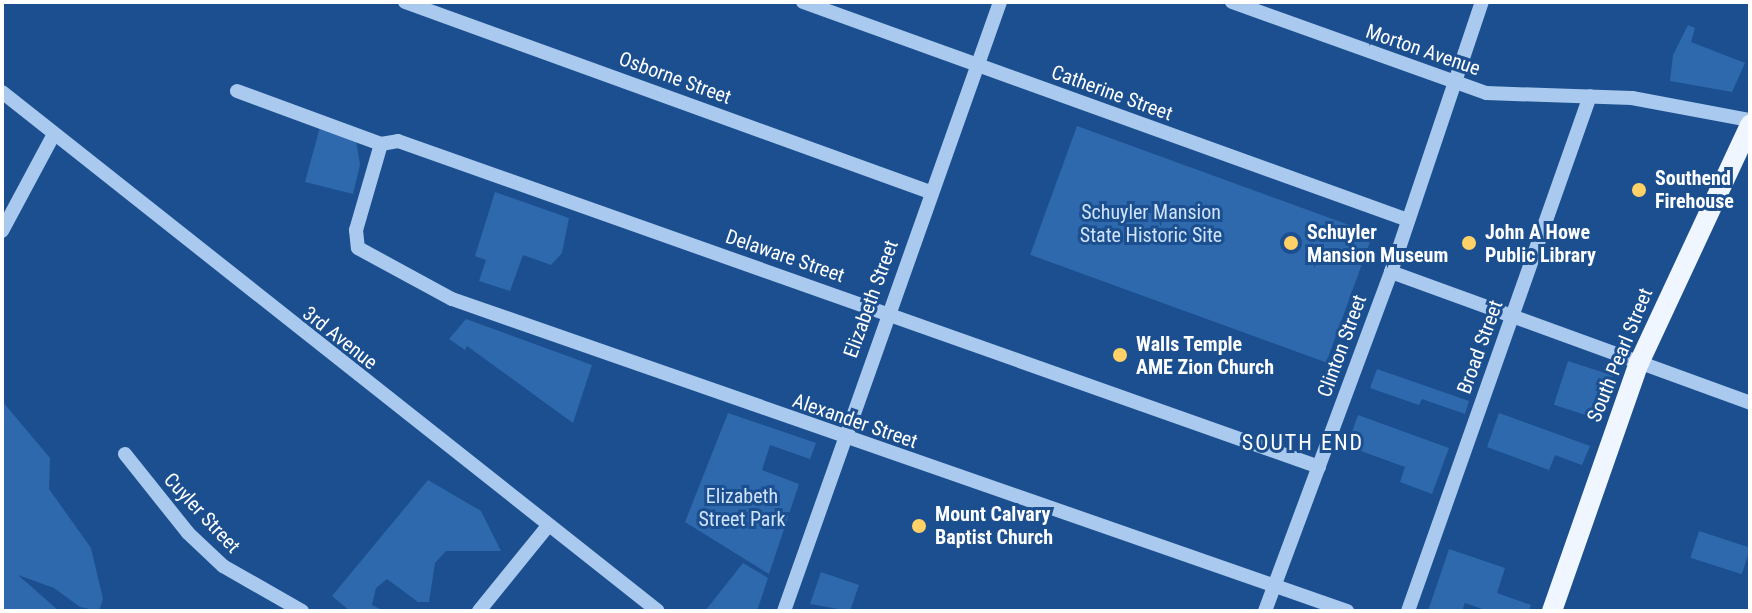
<!DOCTYPE html>
<html>
<head>
<meta charset="utf-8">
<style>
  body { margin:0 }
  #map { position:relative; width:1752px; height:613px; overflow:hidden; background:#1b4f8f; font-family:"Roboto Condensed",sans-serif }
  div>[style] { position:absolute }
  .green>* { inset:0; background:#2e69ad; transform-origin:0 0 }
  .minor>* { height:14px; margin:-7px; padding:0 7px; transform-origin:7px; border-radius:7px; background:#a9c9ee }
  .major>* { height:20px; margin:-10px; padding:0 10px; transform-origin:10px; border-radius:10px; background:#f0f6ff }
  .dots>* { width:22px; height:22px; translate:-50% -50%; box-sizing:border-box; border:4px solid #1b4f8f; border-radius:50% }
  span { translate:-50% -50%; white-space:nowrap; text-align:center; line-height:1.15; -webkit-text-stroke:6px #1b4f8f; paint-order:stroke }
  .street-label { font-size:20px; color:#fff }
  .poi-label { font-size:20px; color:#fff; font-weight:700 }
  .left { translate:0 -50%; text-align:left }
  .park-label { font-size:20px; color:#cfe3fa }
  .neighbourhood-label { font-size:22px; color:#fff; letter-spacing:2px }
  .frame { position:absolute; inset:0; border:4px solid #fff; pointer-events:none }
</style>
</head>
<body>
<div id="map">
  <div class="green">
    <div style="clip-path:polygon(1688px 25px,1695px 28px,1691px 42px,1745px 63px,1732px 92px,1670px 81px,1673px 55px)"></div>
    <div style="left:1077px;top:126px;width:315px;height:137px;rotate:20deg"></div>
    <div style="clip-path:polygon(320px 127px,356px 140px,360px 165px,353px 194px,305px 182px)"></div>
    <div style="clip-path:polygon(495px 192px,569px 218px,562px 253px,551px 265px,523px 255px,510px 291px,479px 281px,486px 260px,475px 256px)"></div>
    <div style="clip-path:polygon(466px 319px,592px 365px,573px 423px,467px 346px,465px 350px,449px 339px)"></div>
    <div style="left:1568px;top:361px;width:47px;height:46px;rotate:18deg"></div>
    <div style="clip-path:polygon(1377px 369px,1469px 401px,1465px 414px,1422px 399px,1419px 405px,1370px 388px)"></div>
    <div style="clip-path:polygon(2px 401px,50px 458px,49px 489px,91px 548px,103px 599px,99px 611px,80px 607px,54px 588px,18px 575px,59px 611px,2px 611px)"></div>
    <div style="clip-path:polygon(728px 413px,816px 443px,810px 459px,770px 445px,762px 470px,799px 484px,769px 574px,685px 522px)"></div>
    <div style="clip-path:polygon(1499px 413px,1590px 446px,1582px 465px,1555px 455px,1549px 470px,1487px 447px)"></div>
    <div style="clip-path:polygon(1358px 415px,1449px 448px,1432px 494px,1400px 482px,1405px 467px,1347px 446px)"></div>
    <div style="clip-path:polygon(428px 480px,481px 511px,501px 551px,446px 551px,435px 563px,429px 602px,418px 602px,387px 579px,376px 588px,372px 605px,384px 611px,350px 611px,332px 596px)"></div>
    <div style="left:1699px;top:531px;width:54px;height:28px;rotate:18deg"></div>
    <div style="clip-path:polygon(1449px 549px,1505px 568px,1497px 593px,1531px 605px,1529px 611px,1488px 611px,1465px 603px,1462px 611px,1428px 611px)"></div>
    <div style="clip-path:polygon(743px 563px,768px 578px,757px 611px,705px 611px)"></div>
    <div style="clip-path:polygon(821px 572px,859px 585px,850px 611px,810px 604px)"></div>
  </div>
  <div class="minor">
    <div style="left:405px;top:2px;width:558px;rotate:19.9deg"></div>
    <div style="left:803px;top:2px;width:643px;rotate:19.82deg"></div>
    <div style="left:1232px;top:2px;width:270px;rotate:19.7deg"></div>
    <div style="left:1486px;top:93px;width:146px;rotate:2deg"></div>
    <div style="left:1632px;top:98px;width:120px;rotate:10.6deg"></div>
    <div style="left:237px;top:91px;width:153px;rotate:20.2deg"></div>
    <div style="left:381px;top:144px;width:17px;rotate:-10deg"></div>
    <div style="left:398px;top:141px;width:977px;rotate:19.49deg"></div>
    <div style="left:2px;top:92px;width:836px;rotate:38.35deg"></div>
    <div style="left:381px;top:144px;width:90px;rotate:106.2deg"></div>
    <div style="left:356px;top:230px;width:18px;rotate:84deg"></div>
    <div style="left:358px;top:248px;width:107px;rotate:28.5deg"></div>
    <div style="left:452px;top:299px;width:948px;rotate:19.22deg"></div>
    <div style="left:2px;top:231px;width:110px;rotate:-61.8deg"></div>
    <div style="left:1391px;top:272px;width:382px;rotate:20deg"></div>
    <div style="left:125px;top:454px;width:101px;rotate:51.4deg"></div>
    <div style="left:188px;top:533px;width:48px;rotate:43.3deg"></div>
    <div style="left:223px;top:566px;width:91px;rotate:29.7deg"></div>
    <div style="left:479px;top:611px;width:108px;rotate:-51deg"></div>
    <div style="left:784px;top:611px;width:646px;rotate:-70.47deg"></div>
    <div style="left:1265px;top:611px;width:362px;rotate:-69.6deg"></div>
    <div style="left:1391px;top:272px;width:285px;rotate:-71.4deg"></div>
    <div style="left:1408px;top:611px;width:546px;rotate:-70.54deg"></div>
  </div>
  <div class="major">
    <div style="left:1552px;top:611px;width:263px;rotate:-70.7deg"></div>
    <div style="left:1639px;top:363px;width:263px;rotate:-65deg"></div>
  </div>
  <div class="dots">
    <div style="left:1639px;top:190px;background:#ffd166"></div>
    <div style="left:1291px;top:243px;background:#ffd166"></div>
    <div style="left:1469px;top:243px;background:#ffd166"></div>
    <div style="left:1120px;top:355px;background:#ffd166"></div>
    <div style="left:919px;top:526px;background:#ffd166"></div>
  </div>
  <div class="street-label">
    <span style="left:1423px;top:50px;rotate:19deg">Morton Avenue</span>
    <span style="left:675px;top:78px;rotate:20deg">Osborne Street</span>
    <span style="left:1112px;top:93px;rotate:20deg">Catherine Street</span>
    <span style="left:785px;top:256px;rotate:19deg">Delaware Street</span>
    <span style="left:871px;top:299px;rotate:-70deg">Elizabeth Street</span>
    <span style="left:340px;top:338px;rotate:38deg">3rd Avenue</span>
    <span style="left:1342px;top:346px;rotate:-70deg">Clinton Street</span>
    <span style="left:1480px;top:347px;rotate:-70deg">Broad Street</span>
    <span style="left:1620px;top:355px;rotate:-68deg">South Pearl Street</span>
    <span style="left:855px;top:421px;rotate:19deg">Alexander Street</span>
    <span style="left:202px;top:513px;rotate:47deg">Cuyler Street</span>
  </div>
  <div class="poi-label">
    <span class="left" style="left:1655px;top:190px">Southend<br>Firehouse</span>
    <span class="left" style="left:1307px;top:244px">Schuyler<br>Mansion Museum</span>
    <span class="left" style="left:1485px;top:244px">John A Howe<br>Public Library</span>
    <span class="left" style="left:1136px;top:356px">Walls Temple<br>AME Zion Church</span>
    <span class="left" style="left:935px;top:526px">Mount Calvary<br>Baptist Church</span>
  </div>
  <div class="park-label">
    <span style="left:1151px;top:224px">Schuyler Mansion<br>State Historic Site</span>
    <span style="left:742px;top:508px">Elizabeth<br>Street Park</span>
  </div>
  <div class="neighbourhood-label">
    <span style="left:1303px;top:443px">SOUTH END</span>
  </div>
  <div class="frame"></div>
</div>
</body>
</html>
